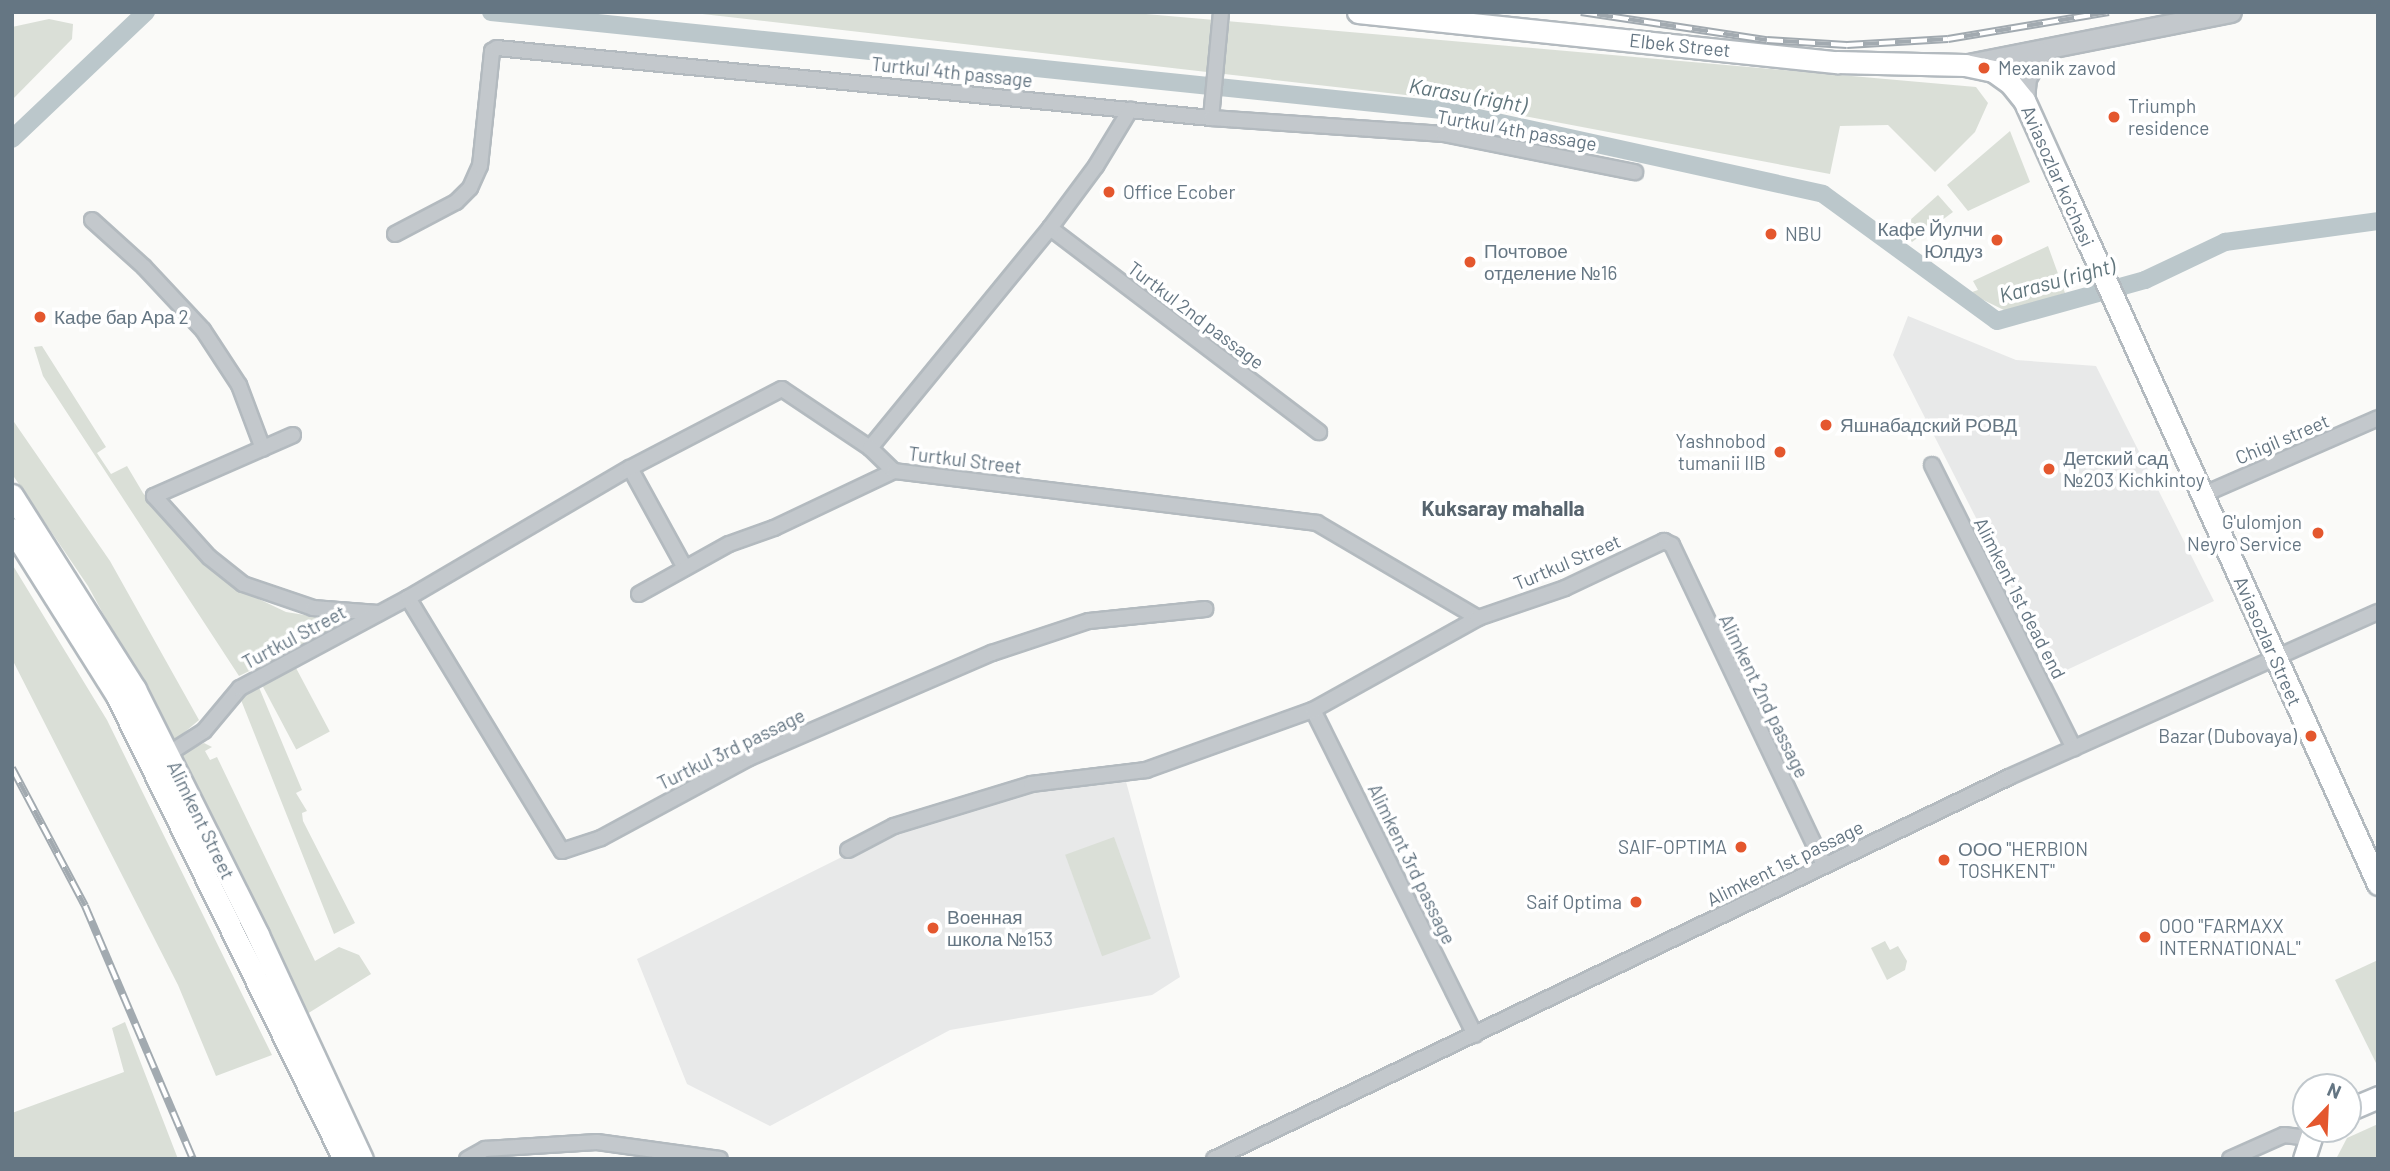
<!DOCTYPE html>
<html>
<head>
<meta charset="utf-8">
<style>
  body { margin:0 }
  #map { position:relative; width:2390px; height:1171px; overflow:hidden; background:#fafaf8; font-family:Barlow,sans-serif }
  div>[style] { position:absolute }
  .built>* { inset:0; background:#e8e9e9 }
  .green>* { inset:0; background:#dadfd7; transform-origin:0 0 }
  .canal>* { height:18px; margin:-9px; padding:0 9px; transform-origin:9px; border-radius:9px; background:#bbc7cb }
  .roads { filter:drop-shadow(2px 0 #b3babf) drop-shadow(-2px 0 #b3babf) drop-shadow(0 2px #b3babf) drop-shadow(0 -2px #b3babf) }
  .minor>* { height:14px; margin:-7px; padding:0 7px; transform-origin:7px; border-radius:7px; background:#c3c8cc }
  .tertiary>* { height:19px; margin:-9.5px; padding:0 9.5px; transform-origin:9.5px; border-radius:9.5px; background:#c3c8cc }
  .secondary>* { height:21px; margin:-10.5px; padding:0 10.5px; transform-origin:10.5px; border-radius:10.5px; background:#fff }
  .rail>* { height:8px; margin-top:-4px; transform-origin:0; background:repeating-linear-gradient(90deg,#fff 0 16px,#a2aab0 0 32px); box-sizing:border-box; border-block:2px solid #a2aab0 }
  .dots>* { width:19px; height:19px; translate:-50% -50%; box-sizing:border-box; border:4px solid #fff; border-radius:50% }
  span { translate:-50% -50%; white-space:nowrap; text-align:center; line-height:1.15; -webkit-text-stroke:7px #fff; paint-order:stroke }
  .street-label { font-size:19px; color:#657683 }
  .poi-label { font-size:19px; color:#657683 }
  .left { translate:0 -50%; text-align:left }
  .right { translate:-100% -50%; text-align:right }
  .water-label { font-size:21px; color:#60757c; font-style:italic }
  .neighbourhood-label { font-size:21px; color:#57646e; font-weight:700 }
  .frame { position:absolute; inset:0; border:14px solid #657683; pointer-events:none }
  .north { position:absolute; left:2292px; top:1073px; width:70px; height:70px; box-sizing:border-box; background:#fff; border:2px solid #c1c8cd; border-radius:50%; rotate:23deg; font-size:19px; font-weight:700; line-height:28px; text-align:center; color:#657683 }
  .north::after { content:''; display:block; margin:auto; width:24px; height:32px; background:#e4572e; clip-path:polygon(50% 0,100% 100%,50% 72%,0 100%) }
</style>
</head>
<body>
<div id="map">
  <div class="built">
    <div style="clip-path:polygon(1908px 316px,2016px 360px,2096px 366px,2214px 601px,2056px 675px,1893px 355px)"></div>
    <div style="clip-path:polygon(1125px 778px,1180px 977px,1152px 995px,950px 1030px,770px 1126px,687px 1084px,637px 959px,900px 828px,1041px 791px)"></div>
  </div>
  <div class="green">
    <div style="clip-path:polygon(685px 12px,1123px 12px,1976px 87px,1988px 103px,1975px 132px,1935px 172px,1888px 125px,1840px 126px,1830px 174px,1423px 97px)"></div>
    <div style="clip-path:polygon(49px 19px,73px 24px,72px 39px,12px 100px,12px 27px)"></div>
    <div style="clip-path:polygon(2010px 131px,2030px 182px,1968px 211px,1947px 185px)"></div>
    <div style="clip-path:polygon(1938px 195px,1953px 212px,1912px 242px,1900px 229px)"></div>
    <div style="clip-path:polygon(2048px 246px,2065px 293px,2008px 312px,1969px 293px,1978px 290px,1973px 281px)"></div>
    <div style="clip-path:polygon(42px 346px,106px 447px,97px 453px,111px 474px,127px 466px,143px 493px,213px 570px,244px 592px,286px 612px,349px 622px,239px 676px,43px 376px,34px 347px)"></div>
    <div style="clip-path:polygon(12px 419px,110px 561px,199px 720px,173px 742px,88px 586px,12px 474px)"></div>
    <div style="clip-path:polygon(12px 564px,107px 720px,272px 1055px,216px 1076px,178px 985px,12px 659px)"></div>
    <div style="left:296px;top:668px;width:72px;height:38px;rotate:62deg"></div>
    <div style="clip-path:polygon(258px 685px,302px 790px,296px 793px,307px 811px,302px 813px,303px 821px,355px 923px,334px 934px,241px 700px)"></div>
    <div style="clip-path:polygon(204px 743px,212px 747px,205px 751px,210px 760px,217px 757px,315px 961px,339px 947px,359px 955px,371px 974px,307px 1014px,181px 754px)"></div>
    <div style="left:1114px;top:837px;width:108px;height:52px;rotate:70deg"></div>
    <div style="clip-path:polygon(1885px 941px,1890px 950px,1898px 946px,1907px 961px,1905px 970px,1887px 980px,1871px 948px)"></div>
    <div style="clip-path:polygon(2378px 960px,2378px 1067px,2335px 980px)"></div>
    <div style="clip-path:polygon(125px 1022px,178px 1159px,12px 1159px,12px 1113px,124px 1072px,112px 1028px)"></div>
    <div style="clip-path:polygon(2378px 1124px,2378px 1159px,2336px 1159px,2347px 1138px)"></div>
  </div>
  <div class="canal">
    <div style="left:491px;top:12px;width:956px;rotate:5.88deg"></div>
    <div style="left:1442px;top:110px;width:390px;rotate:12.4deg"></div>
    <div style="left:1823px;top:194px;width:215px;rotate:36.1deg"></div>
    <div style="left:1997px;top:321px;width:154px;rotate:-15.5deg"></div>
    <div style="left:2145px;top:280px;width:89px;rotate:-25.4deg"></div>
    <div style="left:2225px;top:242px;width:154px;rotate:-7.8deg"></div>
    <div style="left:12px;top:139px;width:185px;rotate:-43.5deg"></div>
  </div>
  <div class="roads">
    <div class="minor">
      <div style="left:1211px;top:118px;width:106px;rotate:-84.6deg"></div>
      <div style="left:92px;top:220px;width:70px;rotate:42.1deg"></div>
      <div style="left:144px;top:267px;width:86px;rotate:46.9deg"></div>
      <div style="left:203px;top:330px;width:66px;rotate:56.8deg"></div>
      <div style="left:239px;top:385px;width:68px;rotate:69.4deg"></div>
      <div style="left:1050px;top:228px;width:338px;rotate:37.2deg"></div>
      <div style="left:395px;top:234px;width:69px;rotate:-27.7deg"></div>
      <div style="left:456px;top:202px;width:20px;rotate:-45deg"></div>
      <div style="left:470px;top:188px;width:24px;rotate:-66deg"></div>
      <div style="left:480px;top:166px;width:116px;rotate:-84deg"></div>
      <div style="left:492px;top:51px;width:6px;rotate:-31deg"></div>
      <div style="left:497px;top:48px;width:717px;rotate:5.6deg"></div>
      <div style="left:1211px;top:118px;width:234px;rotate:3.9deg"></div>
      <div style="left:1444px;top:134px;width:195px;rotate:11.3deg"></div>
      <div style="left:293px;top:435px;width:152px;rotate:156.3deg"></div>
      <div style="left:154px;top:496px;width:82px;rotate:48deg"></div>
      <div style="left:209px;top:557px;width:43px;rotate:38.5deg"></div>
      <div style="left:243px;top:584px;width:74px;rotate:18.9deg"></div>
      <div style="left:313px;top:608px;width:65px;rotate:4.4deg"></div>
      <div style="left:870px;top:448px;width:284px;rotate:-50.7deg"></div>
      <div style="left:1050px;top:228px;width:77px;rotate:-53.4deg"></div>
      <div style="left:1096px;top:166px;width:66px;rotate:-58.7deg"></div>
      <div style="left:1932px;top:465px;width:317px;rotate:63.4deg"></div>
      <div style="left:630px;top:468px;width:114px;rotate:61.2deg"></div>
      <div style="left:2202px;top:495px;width:192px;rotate:-23.6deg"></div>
      <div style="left:639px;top:594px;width:103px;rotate:-29.1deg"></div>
      <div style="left:729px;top:544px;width:48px;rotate:-19.6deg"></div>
      <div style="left:774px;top:528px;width:133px;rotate:-25.4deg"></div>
      <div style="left:408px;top:598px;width:296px;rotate:58.7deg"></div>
      <div style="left:562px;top:851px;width:41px;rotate:-18.4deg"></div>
      <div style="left:601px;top:838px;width:168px;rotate:-28.4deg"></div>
      <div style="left:749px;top:758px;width:265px;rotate:-23.4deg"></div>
      <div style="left:992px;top:653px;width:102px;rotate:-18.3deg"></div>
      <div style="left:1089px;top:621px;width:117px;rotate:-5.9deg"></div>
      <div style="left:1313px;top:710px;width:363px;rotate:63.5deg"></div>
      <div style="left:168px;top:754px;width:43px;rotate:-32.6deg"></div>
      <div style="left:204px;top:731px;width:56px;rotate:-50.1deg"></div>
      <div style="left:240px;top:688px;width:191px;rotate:-28.2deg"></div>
      <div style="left:408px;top:598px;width:257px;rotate:-30.4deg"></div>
      <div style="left:630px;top:468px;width:171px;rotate:-27.5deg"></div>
      <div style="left:782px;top:389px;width:106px;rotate:33.8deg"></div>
      <div style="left:870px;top:448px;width:33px;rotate:44deg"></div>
      <div style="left:894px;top:471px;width:426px;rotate:7deg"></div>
      <div style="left:1317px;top:523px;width:187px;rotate:30.5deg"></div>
      <div style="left:848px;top:850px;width:52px;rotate:-27.6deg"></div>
      <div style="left:894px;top:826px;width:143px;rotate:-17deg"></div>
      <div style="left:1031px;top:784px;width:116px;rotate:-6.9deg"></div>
      <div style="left:1146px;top:770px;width:177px;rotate:-19.8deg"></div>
      <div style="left:1313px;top:710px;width:189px;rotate:-29.1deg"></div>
      <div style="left:1478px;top:618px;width:92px;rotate:-19deg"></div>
      <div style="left:1565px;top:588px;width:110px;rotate:-25.4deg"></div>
      <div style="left:1664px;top:541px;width:9px;rotate:27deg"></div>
      <div style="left:1672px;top:545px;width:354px;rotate:64.6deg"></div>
      <div style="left:467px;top:1159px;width:21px;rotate:-29deg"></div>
      <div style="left:485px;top:1149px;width:112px;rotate:-3.6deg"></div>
      <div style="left:597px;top:1142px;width:124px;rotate:7.9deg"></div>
      <div style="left:1214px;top:1159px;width:882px;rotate:-25.66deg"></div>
      <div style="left:2009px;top:777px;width:404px;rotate:-24.1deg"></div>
      <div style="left:2230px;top:1159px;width:59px;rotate:-24deg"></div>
      <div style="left:2284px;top:1135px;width:24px;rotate:7deg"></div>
    </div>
    <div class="tertiary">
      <div style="left:1968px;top:64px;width:268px;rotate:-11.2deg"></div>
      <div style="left:2024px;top:100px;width:22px;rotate:-85deg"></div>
      <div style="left:2026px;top:78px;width:30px;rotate:-60deg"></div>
    </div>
    <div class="secondary">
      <div style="left:1358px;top:12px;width:482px;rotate:6deg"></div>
      <div style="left:1837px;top:62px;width:128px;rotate:1.3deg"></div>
      <div style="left:1965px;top:65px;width:29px;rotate:12deg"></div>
      <div style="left:1993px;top:71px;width:21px;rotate:35deg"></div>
      <div style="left:2010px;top:83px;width:22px;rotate:51deg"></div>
      <div style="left:2024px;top:100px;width:80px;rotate:65.7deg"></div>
      <div style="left:2057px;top:173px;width:780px;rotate:65.7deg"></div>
      <div style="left:12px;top:495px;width:230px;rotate:57.6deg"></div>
      <div style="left:135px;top:689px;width:275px;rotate:63.4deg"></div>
      <div style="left:258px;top:935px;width:247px;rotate:65.1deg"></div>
      <div style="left:12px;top:529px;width:197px;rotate:57.8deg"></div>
      <div style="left:117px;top:696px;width:516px;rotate:63.88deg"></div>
      <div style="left:2348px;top:1110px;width:33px;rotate:-23deg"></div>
      <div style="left:2304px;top:1159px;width:32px;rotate:-72deg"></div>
    </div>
  </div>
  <div class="rail">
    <div style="left:1581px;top:12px;width:188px;rotate:8.6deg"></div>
    <div style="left:1767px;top:40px;width:80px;rotate:3.6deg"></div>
    <div style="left:1847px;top:45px;width:101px;rotate:-3.4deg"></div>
    <div style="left:1948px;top:39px;width:163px;rotate:-9.5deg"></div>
    <div style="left:12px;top:768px;width:156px;rotate:62.1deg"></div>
    <div style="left:85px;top:906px;width:275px;rotate:66.9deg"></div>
  </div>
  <div class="dots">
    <div style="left:1984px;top:68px;background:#e4572e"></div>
    <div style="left:2114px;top:117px;background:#e4572e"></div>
    <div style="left:1109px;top:192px;background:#e4572e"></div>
    <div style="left:1771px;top:234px;background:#e4572e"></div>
    <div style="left:1997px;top:240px;background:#e4572e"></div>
    <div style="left:1470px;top:262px;background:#e4572e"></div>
    <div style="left:40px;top:317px;background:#e4572e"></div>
    <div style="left:1826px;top:425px;background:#e4572e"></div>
    <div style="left:1780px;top:452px;background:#e4572e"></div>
    <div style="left:2049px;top:469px;background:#e4572e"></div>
    <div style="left:2318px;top:533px;background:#e4572e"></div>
    <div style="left:2311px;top:736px;background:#e4572e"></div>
    <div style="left:1741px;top:847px;background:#e4572e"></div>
    <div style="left:1944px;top:860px;background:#e4572e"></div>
    <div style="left:1636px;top:902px;background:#e4572e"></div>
    <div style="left:933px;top:928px;background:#e4572e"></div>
    <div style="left:2145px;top:937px;background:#e4572e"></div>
  </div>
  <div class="street-label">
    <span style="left:1680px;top:45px;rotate:6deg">Elbek Street</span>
    <span style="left:952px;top:72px;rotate:6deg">Turtkul 4th passage</span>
    <span style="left:1517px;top:130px;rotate:10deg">Turtkul 4th passage</span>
    <span style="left:2058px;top:176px;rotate:66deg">Aviasozlar ko'chasi</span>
    <span style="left:1196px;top:315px;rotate:37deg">Turtkul 2nd passage</span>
    <span style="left:2282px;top:439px;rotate:-23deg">Chigil street</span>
    <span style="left:965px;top:460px;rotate:7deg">Turtkul Street</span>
    <span style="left:1567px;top:562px;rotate:-23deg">Turtkul Street</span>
    <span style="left:2020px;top:598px;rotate:63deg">Alimkent 1st dead end</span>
    <span style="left:294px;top:637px;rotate:-28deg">Turtkul Street</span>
    <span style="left:2268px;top:641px;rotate:66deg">Aviasozlar Street</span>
    <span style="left:1764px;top:696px;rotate:64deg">Alimkent 2nd passage</span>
    <span style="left:731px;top:749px;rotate:-26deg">Turtkul 3rd passage</span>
    <span style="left:201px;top:820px;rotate:64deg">Alimkent Street</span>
    <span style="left:1785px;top:863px;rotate:-26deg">Alimkent 1st passage</span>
    <span style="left:1412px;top:864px;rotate:64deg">Alimkent 3rd passage</span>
  </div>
  <div class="poi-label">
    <span class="left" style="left:1998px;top:68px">Mexanik zavod</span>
    <span class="left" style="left:2128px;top:117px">Triumph<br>residence</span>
    <span class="left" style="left:1123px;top:192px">Office Ecober</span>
    <span class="right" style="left:1983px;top:240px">Кафе Йулчи<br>Юлдуз</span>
    <span class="left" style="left:1785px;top:234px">NBU</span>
    <span class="left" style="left:1484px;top:262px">Почтовое<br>отделение №16</span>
    <span class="left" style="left:54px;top:317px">Кафе бар Ара 2</span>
    <span class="left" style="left:1840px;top:425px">Яшнабадский РОВД</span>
    <span class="right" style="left:1766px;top:452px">Yashnobod<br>tumanii IIB</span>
    <span class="left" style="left:2063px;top:469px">Детский сад<br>№203 Kichkintoy</span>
    <span class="right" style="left:2302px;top:533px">G'ulomjon<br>Neyro Service</span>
    <span class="right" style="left:2297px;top:736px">Bazar (Dubovaya)</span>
    <span class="right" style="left:1727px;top:847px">SAIF-OPTIMA</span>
    <span class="left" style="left:1958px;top:860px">ООО "HERBION<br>TOSHKENT"</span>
    <span class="right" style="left:1622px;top:902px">Saif Optima</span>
    <span class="left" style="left:947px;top:928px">Военная<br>школа №153</span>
    <span class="left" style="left:2159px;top:937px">OOO "FARMAXX<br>INTERNATIONAL"</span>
  </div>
  <div class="water-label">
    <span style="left:1468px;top:95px;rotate:10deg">Karasu (right)</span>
    <span style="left:2057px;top:280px;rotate:-15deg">Karasu (right)</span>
  </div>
  <div class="neighbourhood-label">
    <span style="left:1503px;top:508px">Kuksaray mahalla</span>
  </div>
  <div class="frame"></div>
  <div class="north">N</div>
</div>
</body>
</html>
